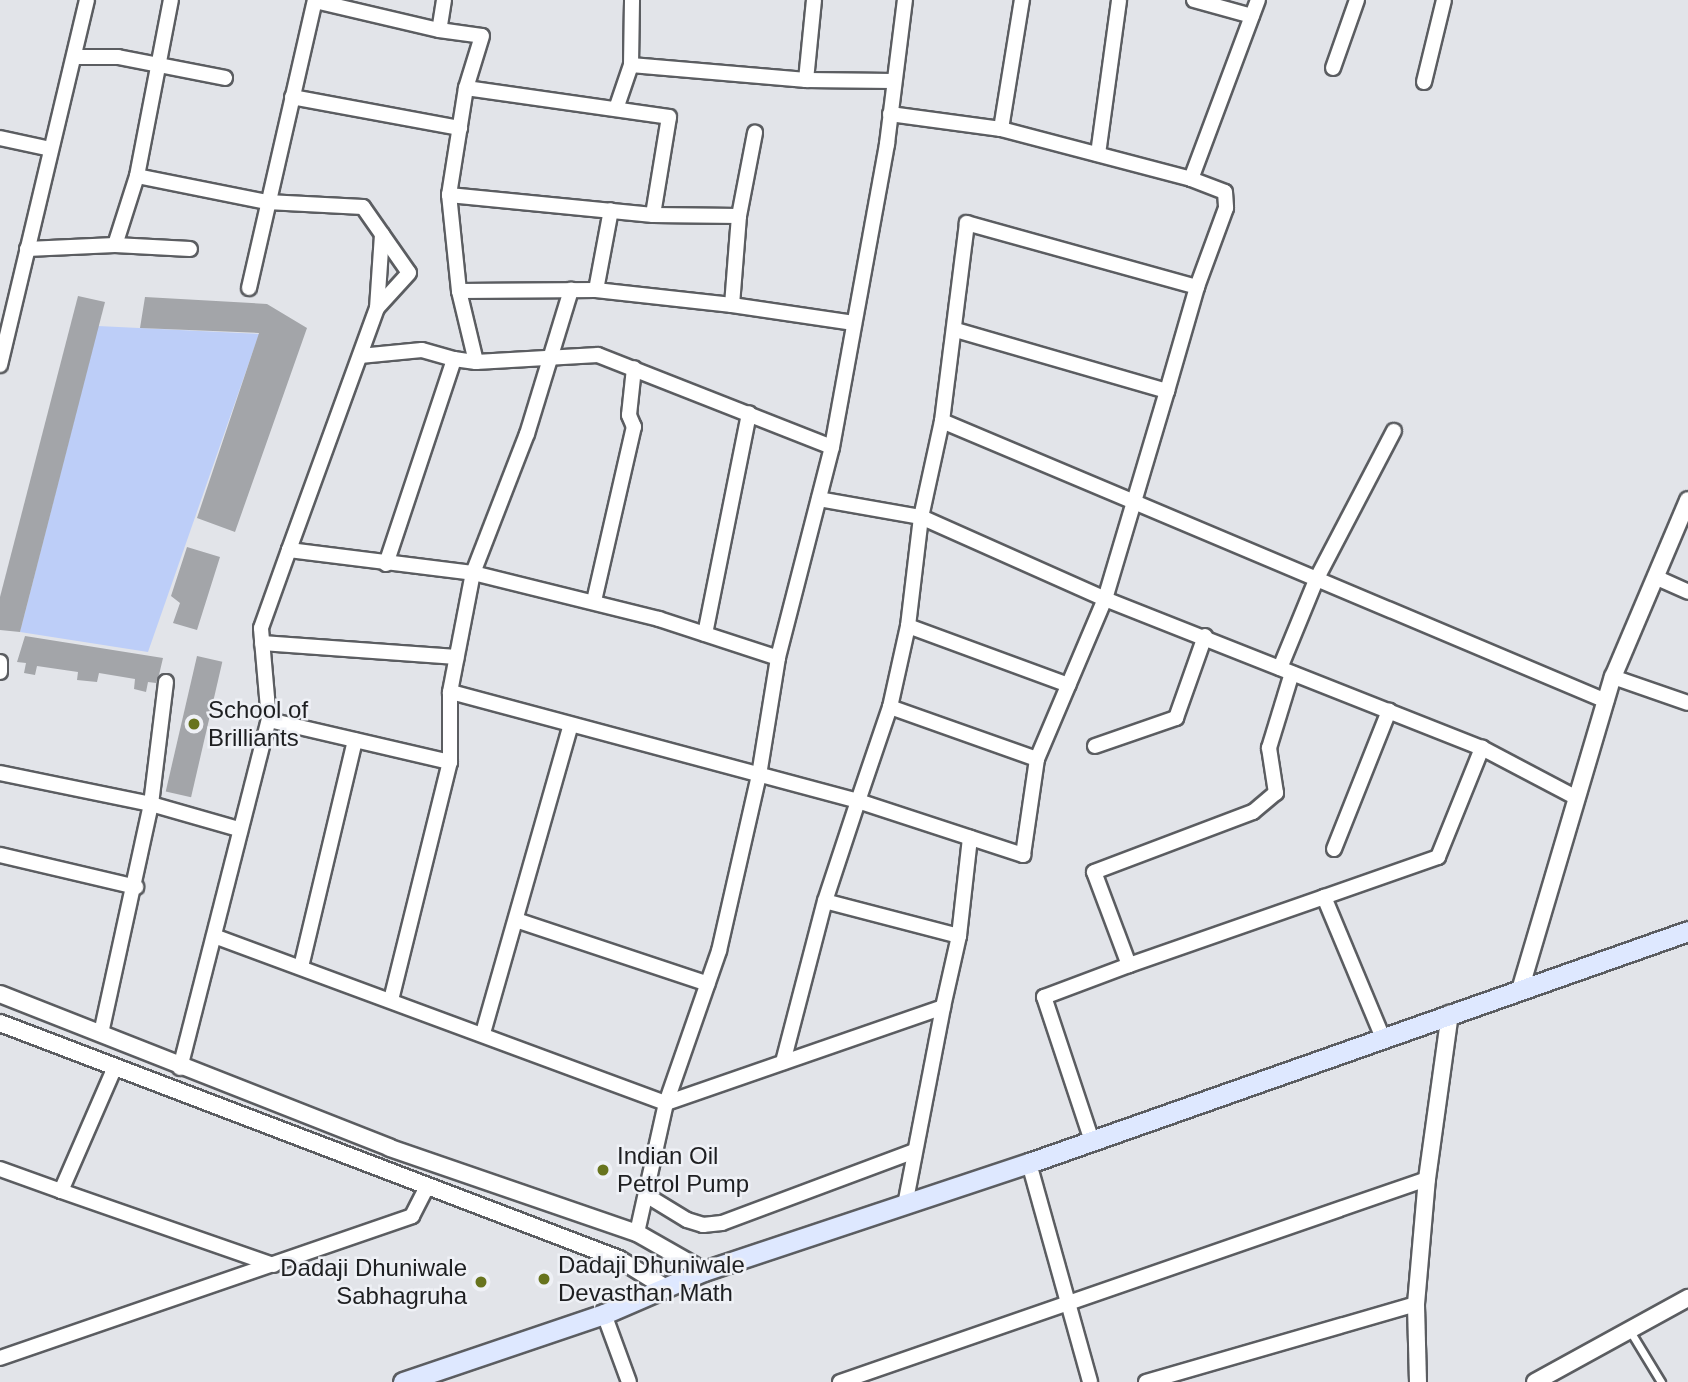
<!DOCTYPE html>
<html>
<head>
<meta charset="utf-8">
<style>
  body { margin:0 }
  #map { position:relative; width:1688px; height:1382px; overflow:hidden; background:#e2e4e9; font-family:Arial,sans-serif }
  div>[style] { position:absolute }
  .green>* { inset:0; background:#bdcef8 }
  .building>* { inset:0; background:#a3a5a9; transform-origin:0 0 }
  .roads { filter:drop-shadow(2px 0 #5b5d61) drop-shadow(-2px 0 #5b5d61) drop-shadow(0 2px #5b5d61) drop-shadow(0 -2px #5b5d61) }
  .service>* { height:7px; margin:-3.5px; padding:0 3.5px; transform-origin:3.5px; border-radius:3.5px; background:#fff }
  .minor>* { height:14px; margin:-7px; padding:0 7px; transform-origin:7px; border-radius:7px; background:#fff }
  .tertiary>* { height:16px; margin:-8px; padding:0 8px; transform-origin:8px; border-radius:8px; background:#fff }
  .secondary>* { height:19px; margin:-9.5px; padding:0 9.5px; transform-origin:9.5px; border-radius:9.5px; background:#dee8ff }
  .dots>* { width:19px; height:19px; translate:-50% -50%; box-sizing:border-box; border:4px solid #eff1f6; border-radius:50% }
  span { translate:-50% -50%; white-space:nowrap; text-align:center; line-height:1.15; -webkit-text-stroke:5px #eff1f6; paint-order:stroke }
  .poi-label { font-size:24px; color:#1e1f21 }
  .left { translate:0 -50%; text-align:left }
  .right { translate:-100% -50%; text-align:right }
</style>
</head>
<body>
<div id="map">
  <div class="green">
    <div style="clip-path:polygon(98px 326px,259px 334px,148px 652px,20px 632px)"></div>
  </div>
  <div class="building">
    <div style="clip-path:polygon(78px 296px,105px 302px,20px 632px,0 630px,0 597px)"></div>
    <div style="clip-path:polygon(145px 297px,267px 304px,307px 328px,235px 532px,197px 518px,259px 333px,140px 328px)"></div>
    <div style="clip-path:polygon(187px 547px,220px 557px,197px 630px,173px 623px,180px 603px,171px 596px)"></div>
    <div style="clip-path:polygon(25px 636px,163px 658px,159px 675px,156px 683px,148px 682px,146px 692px,134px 689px,135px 679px,99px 673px,97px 682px,77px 680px,78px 672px,37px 666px,35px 675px,24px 673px,26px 663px,17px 662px)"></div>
    <div style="left:197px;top:656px;width:26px;height:139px;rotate:13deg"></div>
  </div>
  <div class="roads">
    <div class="service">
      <div style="left:1630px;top:1331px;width:60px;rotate:58.7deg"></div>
    </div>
    <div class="minor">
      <div style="left:444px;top:0;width:30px;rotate:99deg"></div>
      <div style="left:439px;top:30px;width:43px;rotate:7.9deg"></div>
      <div style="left:482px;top:36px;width:54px;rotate:107.1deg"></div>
      <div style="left:1194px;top:0;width:60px;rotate:15.4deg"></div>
      <div style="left:315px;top:1px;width:127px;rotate:13.2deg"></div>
      <div style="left:77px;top:57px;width:41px"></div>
      <div style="left:118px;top:57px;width:109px;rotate:11.1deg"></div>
      <div style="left:631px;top:65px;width:65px;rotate:-89.1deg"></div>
      <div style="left:1333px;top:68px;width:72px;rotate:-70.6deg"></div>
      <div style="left:806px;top:80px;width:87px;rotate:0.7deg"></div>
      <div style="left:1424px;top:82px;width:84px;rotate:-76.3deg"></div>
      <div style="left:292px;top:97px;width:171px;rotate:10.5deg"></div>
      <div style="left:616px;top:109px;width:46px;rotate:-71.2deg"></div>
      <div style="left:631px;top:65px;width:176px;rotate:4.9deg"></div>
      <div style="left:806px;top:80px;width:80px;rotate:-84.3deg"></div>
      <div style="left:890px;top:114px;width:112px;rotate:7.7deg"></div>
      <div style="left:1001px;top:129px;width:196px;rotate:14.7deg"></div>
      <div style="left:1191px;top:179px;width:36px;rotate:21deg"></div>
      <div style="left:1225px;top:192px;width:16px;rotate:86deg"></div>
      <div style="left:1226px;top:208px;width:84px;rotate:110.2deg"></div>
      <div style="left:1001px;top:129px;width:131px;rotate:-80.8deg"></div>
      <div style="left:0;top:138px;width:52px;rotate:12.2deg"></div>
      <div style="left:1098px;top:154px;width:155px;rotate:-82.2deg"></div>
      <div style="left:137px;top:176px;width:179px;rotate:-79.1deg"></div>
      <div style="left:1191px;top:179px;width:191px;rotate:-69.5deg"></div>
      <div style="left:449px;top:195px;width:108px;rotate:-81deg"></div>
      <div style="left:466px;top:88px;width:205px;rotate:8.1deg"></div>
      <div style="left:669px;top:117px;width:99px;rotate:99.3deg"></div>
      <div style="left:739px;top:216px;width:85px;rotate:-79.1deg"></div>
      <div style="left:115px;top:245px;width:72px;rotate:-72.3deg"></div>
      <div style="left:137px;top:176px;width:133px;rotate:11.3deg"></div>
      <div style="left:267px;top:202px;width:96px;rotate:3deg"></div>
      <div style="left:363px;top:207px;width:80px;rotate:55.1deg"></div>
      <div style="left:409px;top:273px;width:47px;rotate:132.4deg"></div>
      <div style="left:377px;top:308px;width:258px;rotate:110deg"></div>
      <div style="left:27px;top:249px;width:88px;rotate:-2.6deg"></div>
      <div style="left:115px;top:245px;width:75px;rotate:3.1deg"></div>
      <div style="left:249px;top:288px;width:295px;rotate:-77.1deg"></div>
      <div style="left:596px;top:290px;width:81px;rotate:-79.4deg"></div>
      <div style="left:459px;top:291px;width:97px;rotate:-95.9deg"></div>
      <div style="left:449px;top:195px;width:205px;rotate:5.6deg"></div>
      <div style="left:653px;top:215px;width:86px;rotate:0.7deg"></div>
      <div style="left:739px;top:216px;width:89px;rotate:94.5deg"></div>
      <div style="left:732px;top:305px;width:137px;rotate:-173.7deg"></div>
      <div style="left:596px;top:290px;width:137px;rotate:179.6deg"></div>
      <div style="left:459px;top:291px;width:73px;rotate:76.5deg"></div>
      <div style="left:476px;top:362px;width:122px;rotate:-3.3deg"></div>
      <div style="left:598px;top:355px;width:251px;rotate:21.5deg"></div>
      <div style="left:832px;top:447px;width:218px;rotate:104.4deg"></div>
      <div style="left:732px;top:305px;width:123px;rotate:8.4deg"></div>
      <div style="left:377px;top:308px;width:74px;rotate:-86.1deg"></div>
      <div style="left:360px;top:356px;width:62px;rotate:-5.5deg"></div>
      <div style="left:422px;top:350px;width:33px;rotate:16deg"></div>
      <div style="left:0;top:365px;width:375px;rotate:-76.6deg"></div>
      <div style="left:1167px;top:391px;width:108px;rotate:-73.9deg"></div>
      <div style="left:1197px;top:287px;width:239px;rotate:-164.5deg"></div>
      <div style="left:967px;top:223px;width:200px;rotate:97.2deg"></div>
      <div style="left:942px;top:421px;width:721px;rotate:22.86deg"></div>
      <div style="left:942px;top:421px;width:98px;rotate:102.3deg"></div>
      <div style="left:921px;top:517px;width:110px;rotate:96.8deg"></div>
      <div style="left:908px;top:626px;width:83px;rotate:102.5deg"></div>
      <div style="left:890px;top:707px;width:156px;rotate:19.5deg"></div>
      <div style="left:832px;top:447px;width:308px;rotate:-79.7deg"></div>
      <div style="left:887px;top:144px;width:145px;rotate:-82.9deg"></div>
      <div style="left:819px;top:499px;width:104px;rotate:10deg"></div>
      <div style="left:921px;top:517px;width:201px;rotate:24deg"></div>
      <div style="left:1105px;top:599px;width:405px;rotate:21.6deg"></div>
      <div style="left:1482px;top:748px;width:107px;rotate:27.8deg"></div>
      <div style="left:386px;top:564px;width:216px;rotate:-71.6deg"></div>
      <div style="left:454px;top:359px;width:22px;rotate:8deg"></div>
      <div style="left:1655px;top:577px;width:36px;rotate:24deg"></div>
      <div style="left:594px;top:601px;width:179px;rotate:-77.1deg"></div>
      <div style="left:634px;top:427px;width:13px;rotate:-113deg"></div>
      <div style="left:629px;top:415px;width:47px;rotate:-83.9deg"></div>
      <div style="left:908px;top:626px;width:171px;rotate:20.2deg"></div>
      <div style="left:705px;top:634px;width:225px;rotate:-78.7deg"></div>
      <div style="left:262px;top:643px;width:195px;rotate:4.1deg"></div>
      <div style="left:0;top:662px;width:10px;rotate:90deg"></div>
      <div style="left:1280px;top:668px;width:97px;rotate:-67.7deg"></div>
      <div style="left:1317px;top:578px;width:166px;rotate:-62.4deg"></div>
      <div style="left:1613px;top:677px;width:79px;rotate:19.1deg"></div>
      <div style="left:166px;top:682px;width:123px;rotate:97deg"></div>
      <div style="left:151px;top:804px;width:91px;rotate:15.9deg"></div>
      <div style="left:890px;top:707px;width:99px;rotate:108.8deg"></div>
      <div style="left:858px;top:801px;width:174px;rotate:18.1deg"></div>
      <div style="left:1023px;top:855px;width:97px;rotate:-81.7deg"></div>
      <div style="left:1037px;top:759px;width:174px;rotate:-67deg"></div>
      <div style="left:1105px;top:599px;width:217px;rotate:-73.4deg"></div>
      <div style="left:1167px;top:391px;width:220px;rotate:-163.9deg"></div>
      <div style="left:269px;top:720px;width:92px;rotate:-95deg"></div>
      <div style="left:261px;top:628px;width:83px;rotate:-70.3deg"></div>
      <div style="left:289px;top:550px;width:185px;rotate:7.1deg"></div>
      <div style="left:473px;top:573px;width:149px;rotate:-68.8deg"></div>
      <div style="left:527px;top:434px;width:151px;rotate:-73deg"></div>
      <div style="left:1095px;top:746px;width:86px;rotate:-19.1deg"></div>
      <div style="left:1176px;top:718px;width:87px;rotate:-70.5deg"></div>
      <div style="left:0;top:773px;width:154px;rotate:11.6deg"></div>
      <div style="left:151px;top:804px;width:235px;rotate:102.3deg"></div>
      <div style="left:1334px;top:849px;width:149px;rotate:-68.3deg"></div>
      <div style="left:0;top:855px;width:140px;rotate:13.2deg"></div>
      <div style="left:1324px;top:897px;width:121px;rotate:-19.3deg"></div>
      <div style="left:1438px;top:857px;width:118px;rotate:-68deg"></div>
      <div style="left:516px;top:920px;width:202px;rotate:18.4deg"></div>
      <div style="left:214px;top:936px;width:482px;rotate:20.3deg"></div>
      <div style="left:666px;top:1103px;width:293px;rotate:-19.1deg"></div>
      <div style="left:943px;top:1007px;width:73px;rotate:-77.3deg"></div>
      <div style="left:959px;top:936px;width:138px;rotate:-165.4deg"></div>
      <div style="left:825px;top:901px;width:105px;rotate:-71.7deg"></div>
      <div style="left:858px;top:801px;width:422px;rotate:-165deg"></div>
      <div style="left:959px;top:936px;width:99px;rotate:-83.6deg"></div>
      <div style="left:1129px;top:965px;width:99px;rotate:-110.6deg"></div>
      <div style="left:1094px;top:872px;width:170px;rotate:-20.7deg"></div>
      <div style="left:1253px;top:812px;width:30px;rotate:-40deg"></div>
      <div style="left:1276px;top:793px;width:46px;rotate:-98.8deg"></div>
      <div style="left:1269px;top:748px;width:78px;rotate:-73deg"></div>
      <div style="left:301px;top:967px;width:233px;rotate:-76.6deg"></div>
      <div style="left:391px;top:1000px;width:245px;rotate:-76.1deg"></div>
      <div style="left:483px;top:1033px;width:320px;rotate:-74.1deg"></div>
      <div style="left:783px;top:1062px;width:166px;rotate:-75.4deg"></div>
      <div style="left:180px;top:1068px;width:359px;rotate:-75.7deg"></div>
      <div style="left:269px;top:720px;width:186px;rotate:13.1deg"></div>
      <div style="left:450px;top:762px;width:70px;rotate:-90deg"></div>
      <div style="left:450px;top:692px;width:121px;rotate:-79.1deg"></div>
      <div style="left:473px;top:573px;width:192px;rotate:13.9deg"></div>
      <div style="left:659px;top:619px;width:125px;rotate:18.1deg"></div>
      <div style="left:778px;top:658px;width:119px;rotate:99.2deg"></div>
      <div style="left:759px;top:775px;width:180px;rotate:102.8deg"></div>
      <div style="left:719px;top:951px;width:161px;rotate:109.2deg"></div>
      <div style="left:666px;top:1103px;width:133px;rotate:102.6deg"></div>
      <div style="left:1092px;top:1141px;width:152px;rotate:-108.4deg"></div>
      <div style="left:1044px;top:997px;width:91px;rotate:-20.6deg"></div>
      <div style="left:1129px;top:965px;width:207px;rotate:-19.2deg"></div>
      <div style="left:1324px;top:897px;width:153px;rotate:67.3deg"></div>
      <div style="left:1029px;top:1163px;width:227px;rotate:74.4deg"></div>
      <div style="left:0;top:1169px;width:65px;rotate:19.8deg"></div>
      <div style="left:61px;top:1191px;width:135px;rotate:-66.5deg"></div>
      <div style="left:61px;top:1191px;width:225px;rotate:19.2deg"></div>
      <div style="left:646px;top:1195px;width:48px;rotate:31.4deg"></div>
      <div style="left:687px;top:1220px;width:17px;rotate:17deg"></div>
      <div style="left:703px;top:1225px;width:19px;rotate:-6deg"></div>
      <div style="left:722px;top:1223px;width:206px;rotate:-20.5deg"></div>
      <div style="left:905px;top:1205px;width:202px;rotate:-79.1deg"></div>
      <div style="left:604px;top:1314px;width:72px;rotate:69.8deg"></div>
      <div style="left:0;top:1358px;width:436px;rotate:-19deg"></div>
      <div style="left:412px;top:1216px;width:34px;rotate:-63deg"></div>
      <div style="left:840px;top:1382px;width:621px;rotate:-19.08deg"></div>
      <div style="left:1146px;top:1382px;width:281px;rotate:-16.1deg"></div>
    </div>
    <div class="tertiary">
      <div style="left:1520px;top:990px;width:327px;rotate:-73.5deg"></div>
      <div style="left:1613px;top:677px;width:192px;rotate:-67deg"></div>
      <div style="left:0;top:994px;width:419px;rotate:21.5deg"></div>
      <div style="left:390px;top:1148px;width:261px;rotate:19deg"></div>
      <div style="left:637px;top:1233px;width:77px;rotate:29.6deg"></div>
      <div style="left:0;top:1023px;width:662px;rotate:20.87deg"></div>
      <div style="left:619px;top:1259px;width:55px;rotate:31.7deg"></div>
      <div style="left:1418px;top:1382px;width:78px;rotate:-91.5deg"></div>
      <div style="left:1416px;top:1304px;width:125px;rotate:-85deg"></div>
      <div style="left:1427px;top:1179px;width:167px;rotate:-82.1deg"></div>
      <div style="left:1535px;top:1382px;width:175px;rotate:-28.8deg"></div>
    </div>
    <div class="secondary">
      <div style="left:403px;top:1382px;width:212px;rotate:-18.7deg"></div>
      <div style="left:604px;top:1314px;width:109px;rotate:-23.3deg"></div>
      <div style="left:704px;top:1271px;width:342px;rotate:-18.4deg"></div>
      <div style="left:1029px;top:1163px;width:699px;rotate:-19.39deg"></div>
    </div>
  </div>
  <div class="dots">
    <div style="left:194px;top:724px;background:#68741e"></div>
    <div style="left:603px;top:1170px;background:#68741e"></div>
    <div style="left:544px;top:1279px;background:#68741e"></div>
    <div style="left:481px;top:1282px;background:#68741e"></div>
  </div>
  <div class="poi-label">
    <span class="left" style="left:208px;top:724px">School of<br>Brilliants</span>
    <span class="left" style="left:617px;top:1170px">Indian Oil<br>Petrol Pump</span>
    <span class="left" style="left:558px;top:1279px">Dadaji Dhuniwale<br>Devasthan Math</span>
    <span class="right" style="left:467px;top:1282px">Dadaji Dhuniwale<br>Sabhagruha</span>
  </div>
</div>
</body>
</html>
